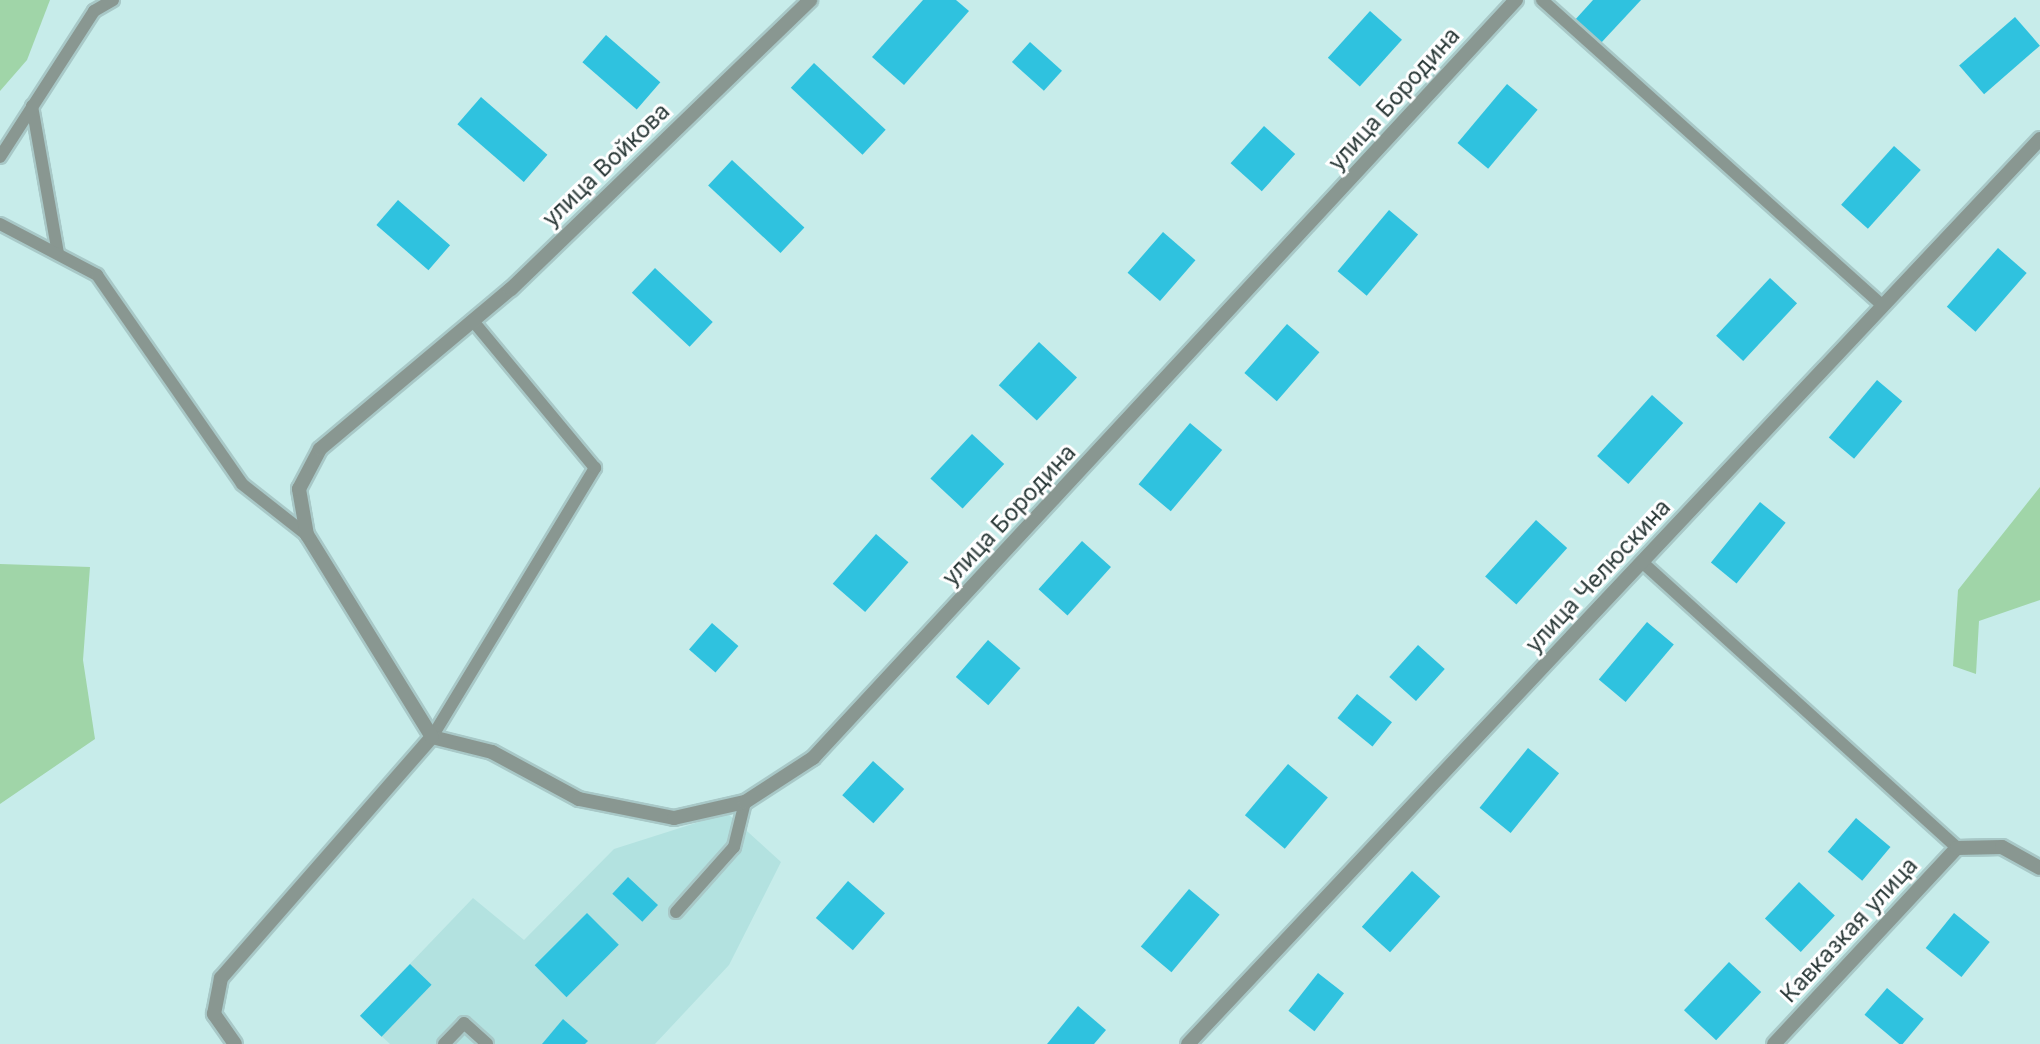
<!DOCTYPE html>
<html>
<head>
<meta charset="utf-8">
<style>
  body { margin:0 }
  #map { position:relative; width:2040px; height:1044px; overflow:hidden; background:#c7ecea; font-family:Inter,sans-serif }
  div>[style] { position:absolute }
  .built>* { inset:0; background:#b3e2e0 }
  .green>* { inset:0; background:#a0d5a8 }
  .building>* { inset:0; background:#2fc2df; transform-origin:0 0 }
  .roads { filter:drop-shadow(2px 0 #a8c8c7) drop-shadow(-2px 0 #a8c8c7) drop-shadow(0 2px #a8c8c7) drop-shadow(0 -2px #a8c8c7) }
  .service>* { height:12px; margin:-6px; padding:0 6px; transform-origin:6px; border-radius:6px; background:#899791 }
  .minor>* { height:14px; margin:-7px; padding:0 7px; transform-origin:7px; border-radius:7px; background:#899791 }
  span { translate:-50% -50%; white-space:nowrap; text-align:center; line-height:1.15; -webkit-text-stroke:6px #fff; paint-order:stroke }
  .street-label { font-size:23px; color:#2b3a39 }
</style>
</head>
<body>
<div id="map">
  <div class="built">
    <div style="clip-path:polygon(727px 813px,781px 862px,729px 965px,655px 1044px,390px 1044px,360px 1016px,473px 898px,524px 940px,614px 849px)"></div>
  </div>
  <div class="green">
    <div style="clip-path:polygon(0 0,50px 0,27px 60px,0 91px)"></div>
    <div style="clip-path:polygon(2040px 487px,2040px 600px,1979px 621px,1976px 674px,1953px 666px,1958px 590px)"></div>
    <div style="clip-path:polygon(0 564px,90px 567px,83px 660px,95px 739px,0 804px)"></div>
  </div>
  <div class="building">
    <div style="clip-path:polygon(923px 0,956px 0,969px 11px,904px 85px,872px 57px)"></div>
    <div style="clip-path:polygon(1593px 0,1641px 0,1600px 44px,1574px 21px)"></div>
    <div style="left:1370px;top:11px;width:43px;height:63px;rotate:42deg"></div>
    <div style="left:2015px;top:17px;width:38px;height:74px;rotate:49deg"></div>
    <div style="left:606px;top:35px;width:72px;height:36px;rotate:41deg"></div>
    <div style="left:1030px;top:42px;width:43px;height:27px;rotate:42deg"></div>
    <div style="left:814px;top:63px;width:98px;height:34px;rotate:43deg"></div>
    <div style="left:1507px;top:84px;width:40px;height:77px;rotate:40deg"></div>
    <div style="left:481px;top:97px;width:88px;height:36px;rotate:41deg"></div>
    <div style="left:1264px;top:126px;width:42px;height:50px;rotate:42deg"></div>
    <div style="left:1894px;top:146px;width:36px;height:79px;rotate:42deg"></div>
    <div style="left:732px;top:160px;width:99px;height:35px;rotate:43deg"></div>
    <div style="left:398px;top:200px;width:69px;height:33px;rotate:41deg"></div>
    <div style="left:1389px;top:210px;width:38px;height:80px;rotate:40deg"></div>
    <div style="left:1163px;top:232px;width:43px;height:54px;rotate:41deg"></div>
    <div style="left:1998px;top:248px;width:38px;height:78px;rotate:41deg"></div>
    <div style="left:655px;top:268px;width:79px;height:34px;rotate:43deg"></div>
    <div style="left:1770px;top:278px;width:37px;height:79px;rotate:43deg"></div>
    <div style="left:1287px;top:324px;width:43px;height:65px;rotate:41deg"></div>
    <div style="left:1039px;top:342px;width:52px;height:59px;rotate:43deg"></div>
    <div style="left:1877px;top:380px;width:33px;height:75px;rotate:40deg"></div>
    <div style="left:1652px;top:395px;width:42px;height:82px;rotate:42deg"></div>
    <div style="left:1190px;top:423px;width:42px;height:80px;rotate:40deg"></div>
    <div style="left:972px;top:434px;width:44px;height:61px;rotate:43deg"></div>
    <div style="left:1760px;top:502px;width:33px;height:78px;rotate:39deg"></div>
    <div style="left:1536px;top:520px;width:42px;height:76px;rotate:42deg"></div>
    <div style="left:876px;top:534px;width:43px;height:66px;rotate:41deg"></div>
    <div style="left:1082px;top:541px;width:39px;height:65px;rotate:42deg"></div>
    <div style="left:1647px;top:622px;width:35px;height:75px;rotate:40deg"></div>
    <div style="left:712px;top:623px;width:35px;height:35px;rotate:41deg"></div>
    <div style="left:988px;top:640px;width:43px;height:49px;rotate:41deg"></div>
    <div style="left:1418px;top:645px;width:36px;height:43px;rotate:42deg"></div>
    <div style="left:1357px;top:694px;width:45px;height:31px;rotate:39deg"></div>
    <div style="left:1528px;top:748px;width:40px;height:77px;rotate:39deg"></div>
    <div style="left:873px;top:761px;width:42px;height:46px;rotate:42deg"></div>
    <div style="left:1288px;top:764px;width:52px;height:67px;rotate:40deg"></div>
    <div style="left:1856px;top:818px;width:45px;height:44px;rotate:40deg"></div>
    <div style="left:1412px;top:871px;width:38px;height:75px;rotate:42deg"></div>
    <div style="left:628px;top:877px;width:41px;height:23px;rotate:43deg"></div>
    <div style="left:848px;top:881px;width:49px;height:49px;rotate:41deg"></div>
    <div style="left:1799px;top:882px;width:49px;height:50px;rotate:43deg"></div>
    <div style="left:1189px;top:889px;width:40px;height:75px;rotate:40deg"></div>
    <div style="left:587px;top:913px;width:45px;height:74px;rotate:45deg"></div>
    <div style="left:1954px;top:913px;width:46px;height:45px;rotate:39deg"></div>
    <div style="left:1729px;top:962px;width:44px;height:66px;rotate:43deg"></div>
    <div style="left:410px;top:964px;width:30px;height:72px;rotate:44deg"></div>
    <div style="left:1318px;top:973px;width:33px;height:48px;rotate:38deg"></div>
    <div style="left:1887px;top:988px;width:48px;height:35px;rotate:40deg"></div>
    <div style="clip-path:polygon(1078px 1006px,1106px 1030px,1094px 1044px,1047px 1044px)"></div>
    <div style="clip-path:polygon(563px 1019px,588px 1041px,585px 1044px,542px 1044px)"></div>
  </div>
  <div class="roads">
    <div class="service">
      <div style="left:1542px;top:0;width:458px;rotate:41.9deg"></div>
      <div style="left:32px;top:106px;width:150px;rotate:80deg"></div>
      <div style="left:0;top:157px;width:174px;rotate:-57.2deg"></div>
      <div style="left:94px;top:11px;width:22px;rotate:-30deg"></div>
      <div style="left:0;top:224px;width:110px;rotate:27.7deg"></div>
      <div style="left:97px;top:275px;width:254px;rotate:55.2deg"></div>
      <div style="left:242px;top:484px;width:83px;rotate:38.1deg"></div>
      <div style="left:1642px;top:562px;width:425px;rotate:42.2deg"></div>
      <div style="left:432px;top:737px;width:315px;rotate:-58.8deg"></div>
      <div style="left:595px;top:468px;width:192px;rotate:-129.7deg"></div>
      <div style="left:676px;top:912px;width:87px;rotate:-48.3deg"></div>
      <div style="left:734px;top:847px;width:46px;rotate:-76.3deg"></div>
      <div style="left:444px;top:1044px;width:29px;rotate:-46deg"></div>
      <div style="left:464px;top:1023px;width:31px;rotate:42deg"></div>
    </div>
    <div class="minor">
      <div style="left:432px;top:737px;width:62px;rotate:14deg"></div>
      <div style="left:492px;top:752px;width:99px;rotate:28.4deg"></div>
      <div style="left:579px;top:799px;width:97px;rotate:11.3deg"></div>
      <div style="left:674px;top:818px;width:73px;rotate:-12.7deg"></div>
      <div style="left:745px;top:802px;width:81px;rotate:-32.9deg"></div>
      <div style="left:813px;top:758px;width:1034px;rotate:-47.16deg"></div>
      <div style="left:235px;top:1044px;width:37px;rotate:-125deg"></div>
      <div style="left:214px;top:1014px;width:37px;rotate:-79deg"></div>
      <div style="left:221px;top:978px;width:320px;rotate:-48.8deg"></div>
      <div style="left:432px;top:737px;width:238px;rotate:-121.7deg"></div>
      <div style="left:307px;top:535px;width:47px;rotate:-99.9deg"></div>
      <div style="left:299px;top:489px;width:45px;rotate:-62.3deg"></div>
      <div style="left:320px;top:449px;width:249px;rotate:-40deg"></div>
      <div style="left:511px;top:289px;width:416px;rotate:-44deg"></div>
      <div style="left:1188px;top:1044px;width:1243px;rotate:-46.73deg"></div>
      <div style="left:1774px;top:1044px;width:268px;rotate:-47deg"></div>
      <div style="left:1957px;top:848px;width:45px;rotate:-1.3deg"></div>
      <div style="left:2002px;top:847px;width:43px;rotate:28.9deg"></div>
    </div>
  </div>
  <div class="street-label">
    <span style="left:1394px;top:99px;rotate:-48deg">улица Бородина</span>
    <span style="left:606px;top:165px;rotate:-44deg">улица Войкова</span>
    <span style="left:1009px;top:515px;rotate:-47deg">улица Бородина</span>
    <span style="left:1598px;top:576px;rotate:-47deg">улица Челюскина</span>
    <span style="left:1849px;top:930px;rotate:-47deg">Кавказкая улица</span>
  </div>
</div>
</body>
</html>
